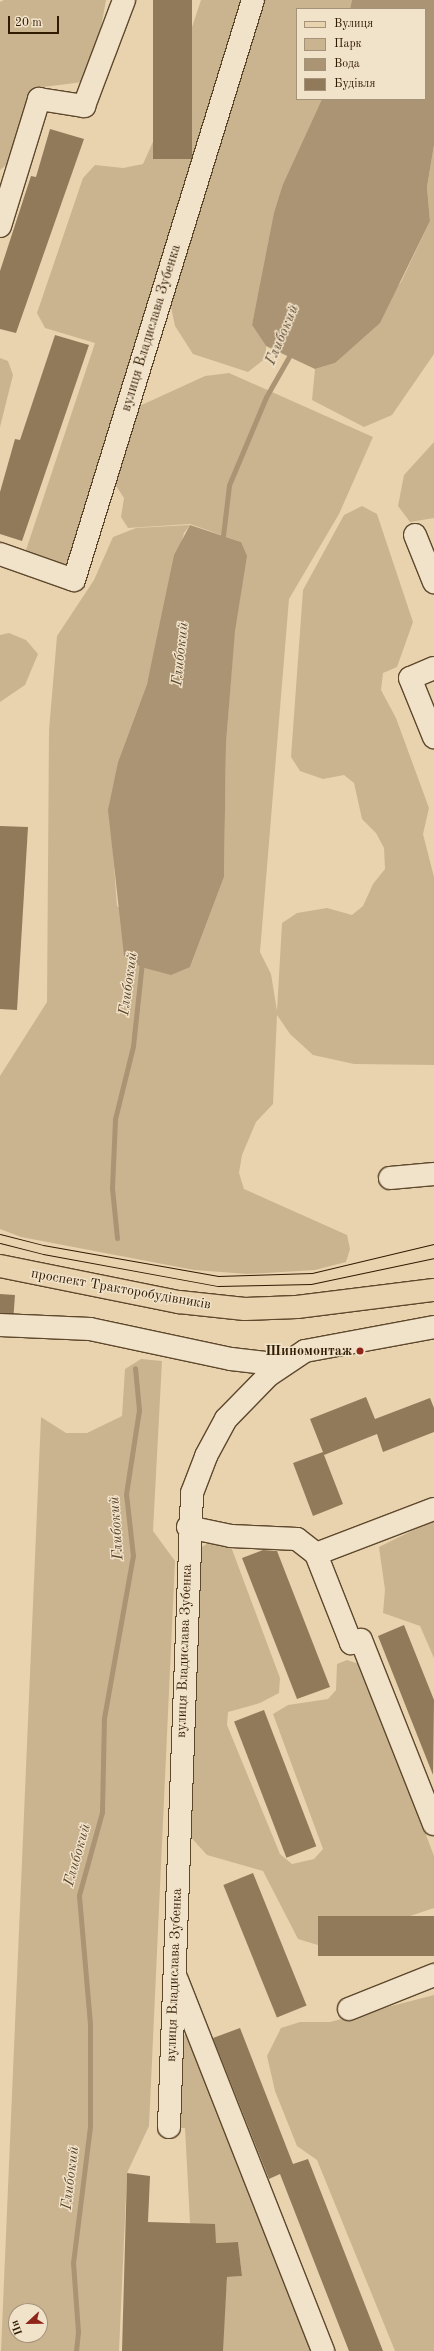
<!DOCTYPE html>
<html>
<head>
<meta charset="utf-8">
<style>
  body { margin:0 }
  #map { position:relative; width:434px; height:2351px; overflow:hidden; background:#e9d3ae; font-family:"Old Standard TT",serif }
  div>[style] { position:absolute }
  .green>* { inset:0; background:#cab490 }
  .water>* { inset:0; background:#aa9473 }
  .stream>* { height:5px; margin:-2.5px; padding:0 2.5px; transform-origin:2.5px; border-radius:2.5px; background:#aa9473 }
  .building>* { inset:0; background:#907a5a; transform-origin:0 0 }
  .roads { filter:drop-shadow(1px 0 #5e482c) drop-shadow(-1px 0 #5e482c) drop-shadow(0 1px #5e482c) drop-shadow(0 -1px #5e482c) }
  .minor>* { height:22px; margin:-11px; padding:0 11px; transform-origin:11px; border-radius:11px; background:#f1e2ca }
  .major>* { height:22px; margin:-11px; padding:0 11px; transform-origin:11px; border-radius:11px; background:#e9d3ae }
  .tram>* { height:1px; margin:-0.5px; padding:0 0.5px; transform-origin:0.5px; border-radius:0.5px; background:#301a00 }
  .dots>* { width:11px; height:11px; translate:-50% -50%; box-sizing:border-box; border:2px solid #f1e2ca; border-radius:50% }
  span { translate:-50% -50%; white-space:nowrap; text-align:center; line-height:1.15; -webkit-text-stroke:3px #f1e2ca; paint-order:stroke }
  .street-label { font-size:14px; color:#301a00 }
  .poi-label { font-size:14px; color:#301a00; font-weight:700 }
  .right { translate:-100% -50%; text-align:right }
  .water-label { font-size:15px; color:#5b4528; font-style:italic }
  .legend { position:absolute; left:296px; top:8px; width:130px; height:92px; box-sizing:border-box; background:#f1e2ca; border:1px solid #a49279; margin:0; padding:5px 7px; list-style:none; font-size:12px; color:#301a00 }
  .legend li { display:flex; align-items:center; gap:8px; height:20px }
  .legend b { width:20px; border:1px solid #a49279 }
  .north { position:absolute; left:8px; top:2303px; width:40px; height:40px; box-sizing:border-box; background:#f1e2ca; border:1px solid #a49279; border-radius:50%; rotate:248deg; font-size:11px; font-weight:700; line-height:16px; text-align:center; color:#301a00 }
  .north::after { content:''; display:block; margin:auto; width:14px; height:18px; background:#8f2418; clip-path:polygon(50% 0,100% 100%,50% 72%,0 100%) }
  .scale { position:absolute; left:8px; top:16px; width:51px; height:18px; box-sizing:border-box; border:2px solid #301a00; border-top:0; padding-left:5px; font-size:12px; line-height:14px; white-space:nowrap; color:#301a00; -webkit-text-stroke:3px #f1e2ca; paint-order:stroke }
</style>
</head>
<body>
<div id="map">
  <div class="green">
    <div style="clip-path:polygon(4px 0,106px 0,97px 49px,83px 82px,43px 87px,31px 96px,10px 162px,0 170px,0 2px)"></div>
    <div style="clip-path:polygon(201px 0,248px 0,74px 565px,64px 568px,32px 559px,26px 550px,95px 343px,45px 328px,37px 313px,83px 178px,95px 165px,123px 168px,143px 164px,156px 135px)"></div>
    <div style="clip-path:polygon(263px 0,352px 0,350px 9px,297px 9px,297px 99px,322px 99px,283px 184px,252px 325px,266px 346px,266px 358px,248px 372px,193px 354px,175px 326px,169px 297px)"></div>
    <div style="clip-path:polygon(434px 145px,434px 354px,392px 415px,364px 427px,312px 400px,315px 369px,335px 363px,401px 282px,430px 221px,427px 187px)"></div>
    <div style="clip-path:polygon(0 358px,8px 361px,13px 375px,0 427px)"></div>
    <div style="clip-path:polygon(229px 373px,373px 437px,339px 514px,289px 599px,260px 952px,271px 974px,277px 1011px,282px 923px,297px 913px,327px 908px,352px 915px,363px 906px,373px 884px,385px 869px,384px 848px,376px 833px,362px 819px,354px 783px,344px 775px,323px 779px,300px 771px,291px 757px,303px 590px,344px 515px,362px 506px,377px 514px,413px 622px,397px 667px,383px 673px,381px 690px,396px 718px,429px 808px,423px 834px,434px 877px,434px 1065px,354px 1064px,313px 1055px,290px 1034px,277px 1015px,273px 1104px,256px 1122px,242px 1155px,239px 1173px,244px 1189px,347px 1235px,350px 1249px,346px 1262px,315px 1270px,248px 1274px,194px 1270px,21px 1237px,0 1229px,0 1076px,47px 1002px,49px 730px,57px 636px,94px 580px,113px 537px,136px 528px,190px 525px,184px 533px,147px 684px,118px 762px,112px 840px,117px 906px,190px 967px,224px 877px,226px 744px,241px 542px,190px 524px,128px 528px,121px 517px,124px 498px,111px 478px,133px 409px,205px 376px)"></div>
    <div style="clip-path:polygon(434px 442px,434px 518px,410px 522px,398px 506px,404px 475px)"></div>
    <div style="clip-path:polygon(9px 633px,26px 640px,38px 654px,25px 685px,0 702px,0 635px)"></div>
    <div style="clip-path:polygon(evenodd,141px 1359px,162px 1361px,153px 1531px,175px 1561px,149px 2126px,127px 2173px,119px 2351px,1px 2351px,41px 1417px,66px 1433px,87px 1433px,122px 1416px,125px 1369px,141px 1359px,16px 2311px,40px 2311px,40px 2335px,16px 2335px,16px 2311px)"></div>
    <div style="clip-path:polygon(434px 1520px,434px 1658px,420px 1626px,383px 1613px,385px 1590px,379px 1547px)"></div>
    <div style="clip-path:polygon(212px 1541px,230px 1544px,280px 1678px,279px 1693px,260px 1703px,228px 1712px,227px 1725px,280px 1854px,292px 1864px,314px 1859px,323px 1849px,273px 1714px,288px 1705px,328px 1699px,336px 1690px,337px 1664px,347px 1660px,362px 1665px,434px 1856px,434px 1908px,321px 1946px,298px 1939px,263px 1871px,207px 1855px,186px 1832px,191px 1553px)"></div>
    <div style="clip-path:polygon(434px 1995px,434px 2351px,395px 2351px,317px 2160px,297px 2146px,275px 2091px,267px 2056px,281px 2028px,300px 2022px,330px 2022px)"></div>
    <div style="clip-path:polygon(186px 2035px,193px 2040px,240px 2174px,250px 2185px,316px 2351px,222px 2351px,227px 2277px,242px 2276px,238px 2242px,216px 2243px,190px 2223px,185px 2128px,177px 2128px,179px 2036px)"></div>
  </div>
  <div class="water">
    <div style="clip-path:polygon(352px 0,434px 0,434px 145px,427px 187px,430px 221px,380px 323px,335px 363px,315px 369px,266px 346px,252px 325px,274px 213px,283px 184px,322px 99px,425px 99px,425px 9px,350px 9px)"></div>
    <div style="clip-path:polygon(190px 525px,241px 542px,247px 556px,235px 631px,226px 744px,224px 877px,190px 967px,171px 975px,141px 967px,124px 956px,108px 810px,118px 762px,147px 684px,174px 555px)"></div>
  </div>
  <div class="stream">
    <div style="left:222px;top:544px;width:59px;rotate:-83.2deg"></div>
    <div style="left:229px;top:485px;width:95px;rotate:-67.2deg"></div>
    <div style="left:266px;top:397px;width:51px;rotate:-60.4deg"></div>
    <div style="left:117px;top:1238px;width:50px;rotate:-95.7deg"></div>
    <div style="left:112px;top:1188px;width:69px;rotate:-87.5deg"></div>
    <div style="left:115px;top:1119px;width:75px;rotate:-76.1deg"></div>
    <div style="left:133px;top:1046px;width:84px;rotate:-83.9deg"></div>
    <div style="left:76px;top:2351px;width:19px;rotate:-84deg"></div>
    <div style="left:78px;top:2332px;width:69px;rotate:-94.1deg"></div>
    <div style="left:73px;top:2263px;width:138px;rotate:-82.9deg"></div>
    <div style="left:90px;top:2126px;width:102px;rotate:-90deg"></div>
    <div style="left:90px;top:2024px;width:129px;rotate:-94.9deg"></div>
    <div style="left:79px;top:1895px;width:86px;rotate:-74.5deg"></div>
    <div style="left:102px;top:1812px;width:94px;rotate:-88.8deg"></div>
    <div style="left:104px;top:1718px;width:165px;rotate:-79.9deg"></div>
    <div style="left:133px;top:1556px;width:62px;rotate:-96.4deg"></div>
    <div style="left:126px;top:1494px;width:85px;rotate:-81.2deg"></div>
    <div style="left:139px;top:1410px;width:42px;rotate:-95.4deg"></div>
  </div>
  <div class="building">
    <div style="left:153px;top:0;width:39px;height:159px"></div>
    <div style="clip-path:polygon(50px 129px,84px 139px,16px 333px,0 329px,0 271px,31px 176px,36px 177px)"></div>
    <div style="clip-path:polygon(55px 335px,89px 345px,22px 541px,0 534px,0 492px,15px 439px,20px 440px)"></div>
    <div style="clip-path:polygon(0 826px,28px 827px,17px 1010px,0 1009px)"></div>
    <div style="left:0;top:1294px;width:15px;height:19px;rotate:4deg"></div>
    <div style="clip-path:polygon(366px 1397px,375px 1419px,430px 1398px,434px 1408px,434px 1432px,383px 1452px,377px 1434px,324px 1455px,343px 1504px,313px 1516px,293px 1463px,323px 1452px,310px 1419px)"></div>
    <div style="clip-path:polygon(263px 1550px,277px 1551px,330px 1687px,297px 1699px,242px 1558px)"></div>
    <div style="clip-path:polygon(404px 1625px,434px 1700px,433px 1775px,378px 1636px)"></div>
    <div style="left:264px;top:1710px;width:146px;height:32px;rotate:69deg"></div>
    <div style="left:253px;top:1873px;width:143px;height:32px;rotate:68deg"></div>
    <div style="left:434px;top:1916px;width:40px;height:116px;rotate:90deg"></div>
    <div style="clip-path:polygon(240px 2028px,293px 2164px,308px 2159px,383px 2351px,349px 2351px,280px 2174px,269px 2179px,213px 2038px)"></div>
    <div style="clip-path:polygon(127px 2173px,150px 2176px,148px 2222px,215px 2224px,216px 2243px,238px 2242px,242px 2276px,227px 2277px,223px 2351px,122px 2351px)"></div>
  </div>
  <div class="roads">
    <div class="minor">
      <div style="left:0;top:226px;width:133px;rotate:-72.9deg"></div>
      <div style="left:39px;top:99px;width:46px;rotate:8.8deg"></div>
      <div style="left:84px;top:106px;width:113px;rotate:-69.3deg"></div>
      <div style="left:415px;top:535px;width:51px;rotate:68deg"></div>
      <div style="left:0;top:554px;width:78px;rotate:19.4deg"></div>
      <div style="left:74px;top:580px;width:607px;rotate:-72.85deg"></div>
      <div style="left:434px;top:668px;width:26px;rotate:157deg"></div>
      <div style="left:410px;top:678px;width:64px;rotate:67.9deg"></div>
      <div style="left:390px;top:1178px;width:44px;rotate:-5.2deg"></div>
      <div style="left:0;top:1325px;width:90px;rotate:2.5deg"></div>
      <div style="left:90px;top:1329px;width:144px;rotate:12deg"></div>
      <div style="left:231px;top:1359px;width:52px;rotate:6.6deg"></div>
      <div style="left:188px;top:1527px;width:44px;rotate:11.8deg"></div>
      <div style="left:231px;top:1536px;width:66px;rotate:2.6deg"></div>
      <div style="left:297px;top:1539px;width:24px;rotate:38deg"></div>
      <div style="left:316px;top:1554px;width:126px;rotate:-20.9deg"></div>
      <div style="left:316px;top:1554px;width:96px;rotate:68.5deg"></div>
      <div style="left:351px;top:1643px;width:10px;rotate:-17deg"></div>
      <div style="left:361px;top:1640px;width:198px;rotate:68.4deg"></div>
      <div style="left:177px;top:1980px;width:399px;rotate:68.5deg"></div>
      <div style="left:349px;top:2009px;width:92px;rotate:-21.8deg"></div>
      <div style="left:169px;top:2127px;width:634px;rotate:-87.92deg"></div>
      <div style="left:192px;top:1493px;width:40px;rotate:-69deg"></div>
      <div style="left:206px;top:1456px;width:42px;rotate:-61.6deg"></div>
      <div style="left:226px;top:1419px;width:62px;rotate:-45.7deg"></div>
      <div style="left:269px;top:1375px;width:43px;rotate:-33.7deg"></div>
      <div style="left:305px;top:1351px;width:131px;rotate:-10.5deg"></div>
    </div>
    <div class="major">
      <div style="left:0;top:1266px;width:183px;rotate:11.4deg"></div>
      <div style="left:179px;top:1302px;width:66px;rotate:6.1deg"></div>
      <div style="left:245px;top:1309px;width:52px;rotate:-2.2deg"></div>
      <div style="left:297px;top:1307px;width:138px;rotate:-7.1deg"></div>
    </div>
  </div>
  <div class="tram">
    <div style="left:0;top:1234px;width:44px;rotate:14.3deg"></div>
    <div style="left:43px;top:1245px;width:178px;rotate:10deg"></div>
    <div style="left:218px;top:1276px;width:94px;rotate:-1.8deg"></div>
    <div style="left:312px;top:1273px;width:125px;rotate:-13.4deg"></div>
    <div style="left:0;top:1243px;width:44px;rotate:14.3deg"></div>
    <div style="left:43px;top:1254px;width:178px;rotate:10.4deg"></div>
    <div style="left:218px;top:1286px;width:93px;rotate:-1.2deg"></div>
    <div style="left:311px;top:1284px;width:126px;rotate:-11.9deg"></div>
  </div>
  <div class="dots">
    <div style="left:360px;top:1351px;background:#8f2418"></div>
  </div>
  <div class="street-label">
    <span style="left:151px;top:328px;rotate:-73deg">вулиця Владислава Зубенка</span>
    <span style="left:121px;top:1289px;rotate:10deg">проспект Тракторобудівників</span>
    <span style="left:184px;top:1651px;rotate:-88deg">вулиця Владислава Зубенка</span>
    <span style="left:174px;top:1975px;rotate:-88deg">вулиця Владислава Зубенка</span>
  </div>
  <div class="poi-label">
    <span class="right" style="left:352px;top:1351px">Шиномонтаж</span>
  </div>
  <div class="water-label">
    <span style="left:283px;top:335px;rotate:-67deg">Глибокий</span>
    <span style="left:181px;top:654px;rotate:-84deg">Глибокий</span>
    <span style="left:129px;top:984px;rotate:-82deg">Глибокий</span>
    <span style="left:117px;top:1528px;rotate:-94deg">Глибокий</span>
    <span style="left:78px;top:1855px;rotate:-74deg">Глибокий</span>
    <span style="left:71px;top:2178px;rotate:-83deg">Глибокий</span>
  </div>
  <ul class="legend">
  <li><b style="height:5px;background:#e9d3ae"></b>Вулиця</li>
  <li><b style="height:11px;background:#cab490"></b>Парк</li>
  <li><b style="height:11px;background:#aa9473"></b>Вода</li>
  <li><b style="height:11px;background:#907a5a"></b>Будівля</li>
  </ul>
  <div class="north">Пн</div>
  <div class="scale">20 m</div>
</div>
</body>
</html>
